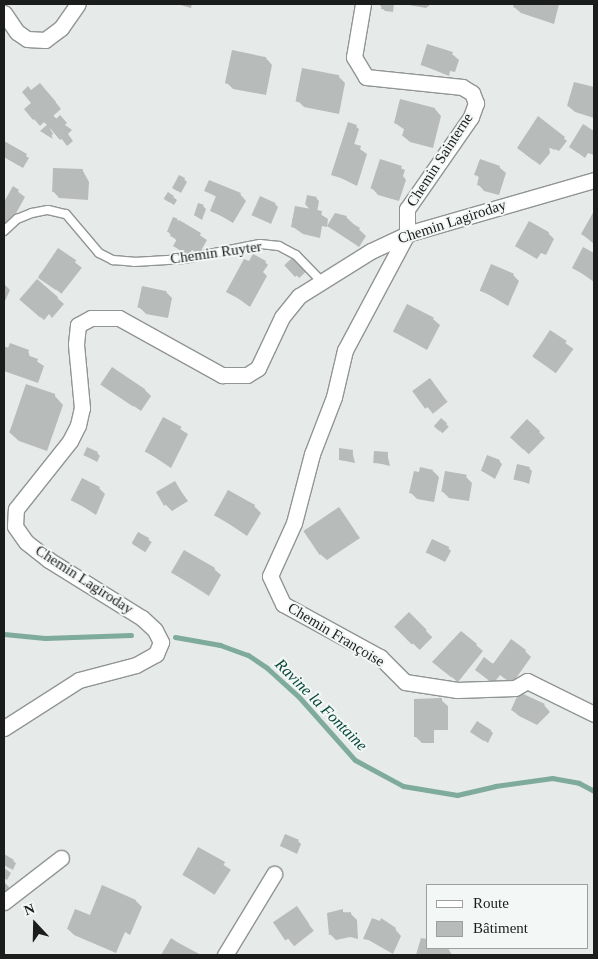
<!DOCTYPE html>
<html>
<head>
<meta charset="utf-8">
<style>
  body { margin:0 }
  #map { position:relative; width:598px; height:959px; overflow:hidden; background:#e6eae8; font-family:Georgia,serif }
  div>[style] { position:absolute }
  .shadow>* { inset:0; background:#0003; transform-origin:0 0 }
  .stream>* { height:5px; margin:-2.5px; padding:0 2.5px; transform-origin:2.5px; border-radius:2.5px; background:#7fab9c }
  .building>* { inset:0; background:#b7bbb9; transform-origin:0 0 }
  .roads { filter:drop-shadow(1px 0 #919593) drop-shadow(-1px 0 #919593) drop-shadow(0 1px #919593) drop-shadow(0 -1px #919593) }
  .lane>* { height:8px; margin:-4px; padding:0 4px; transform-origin:4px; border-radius:4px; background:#fff }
  .street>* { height:15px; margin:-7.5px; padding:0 7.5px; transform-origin:7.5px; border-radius:7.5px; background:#fff }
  span { translate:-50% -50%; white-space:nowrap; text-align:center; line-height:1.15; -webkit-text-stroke:4px #f3f7f6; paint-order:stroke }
  .street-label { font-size:15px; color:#1b1c1c }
  .water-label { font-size:16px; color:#054738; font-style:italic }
  .frame { position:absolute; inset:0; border:5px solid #1b1c1c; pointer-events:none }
  .legend { position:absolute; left:426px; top:884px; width:162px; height:65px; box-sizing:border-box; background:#f3f7f6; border:1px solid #9d9f9f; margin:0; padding:6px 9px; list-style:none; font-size:15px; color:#1b1c1c }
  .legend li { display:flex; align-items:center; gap:10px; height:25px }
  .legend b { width:25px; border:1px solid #9d9f9f }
  .north { position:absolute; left:10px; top:899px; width:50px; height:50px; -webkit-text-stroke:4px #f3f7f6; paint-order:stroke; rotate:339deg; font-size:14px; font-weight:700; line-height:20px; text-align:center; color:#1b1c1c }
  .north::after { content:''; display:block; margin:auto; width:18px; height:22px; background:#1b1c1c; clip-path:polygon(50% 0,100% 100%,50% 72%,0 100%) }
</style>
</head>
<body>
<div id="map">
  <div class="shadow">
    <div style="clip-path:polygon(177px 4px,192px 4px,191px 8px)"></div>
    <div style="clip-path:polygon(379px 4px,394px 4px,393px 12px,385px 11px)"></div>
    <div style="clip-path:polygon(403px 4px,431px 4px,426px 8px)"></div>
    <div style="clip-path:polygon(515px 4px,559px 4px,554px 24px,521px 13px,514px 7px)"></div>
    <div style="clip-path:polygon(452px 54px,459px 60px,455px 72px,450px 71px,449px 76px,422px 65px)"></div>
    <div style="clip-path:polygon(266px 58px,272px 65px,266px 95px,233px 89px,227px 83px)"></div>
    <div style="clip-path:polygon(338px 76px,345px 83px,339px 114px,304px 107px,297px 100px)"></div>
    <div style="clip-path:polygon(583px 85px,594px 89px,594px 118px,575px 112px,568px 106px)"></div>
    <div style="clip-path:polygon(32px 92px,53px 99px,61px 109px,53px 116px,72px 130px,68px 134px,73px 141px,67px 146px,52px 126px,49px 129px,53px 139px,45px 134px,48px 126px,44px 122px,40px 126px,34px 119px)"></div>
    <div style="clip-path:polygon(401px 101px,435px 109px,441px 116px,433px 148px,410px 142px,403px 136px,405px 130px,395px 123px)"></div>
    <div style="clip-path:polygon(538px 118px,567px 141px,559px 151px,549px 146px,550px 153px,540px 165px,525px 154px)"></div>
    <div style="clip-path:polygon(583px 126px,594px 133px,594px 155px,588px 153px,585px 158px,570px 147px)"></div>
    <div style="clip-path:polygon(356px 127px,359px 129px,354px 145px,367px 154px,357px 186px,333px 174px)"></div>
    <div style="clip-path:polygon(4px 142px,29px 158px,23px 168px,4px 157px)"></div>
    <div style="clip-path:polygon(381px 160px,405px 170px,403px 176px,406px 180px,399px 201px,378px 195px,372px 188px)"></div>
    <div style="clip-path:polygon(499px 167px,506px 173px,499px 195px,484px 191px,478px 184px,480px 178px,476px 175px)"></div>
    <div style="clip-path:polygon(83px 171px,89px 182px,88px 200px,59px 198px,53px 191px)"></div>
    <div style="clip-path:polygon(184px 179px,187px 182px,181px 193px,176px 190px)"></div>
    <div style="clip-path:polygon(13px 188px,25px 197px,9px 226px,4px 225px,4px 205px)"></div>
    <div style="clip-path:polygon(206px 191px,240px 194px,246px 201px,233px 223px,211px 210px,217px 197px)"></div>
    <div style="clip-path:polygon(168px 193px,177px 200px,174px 205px,165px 199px)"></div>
    <div style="clip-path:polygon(316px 198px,319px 201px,317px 212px,328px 219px,327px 227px,322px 226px,320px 238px,303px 234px,293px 227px,292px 221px,296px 208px,311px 211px,306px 205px)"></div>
    <div style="clip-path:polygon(275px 204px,278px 207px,271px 224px,254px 215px)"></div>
    <div style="clip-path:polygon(203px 206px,206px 209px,202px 220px,194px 215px)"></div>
    <div style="clip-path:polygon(594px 213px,594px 244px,582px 234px)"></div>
    <div style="clip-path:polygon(346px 217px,366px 236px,359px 247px,328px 226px)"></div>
    <div style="clip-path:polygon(177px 220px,207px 240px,199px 254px,192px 250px,189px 255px,178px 249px,177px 241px,169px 233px)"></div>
    <div style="clip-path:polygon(548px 233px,554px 239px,546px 255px,541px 253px,537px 259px,516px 246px)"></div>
    <div style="clip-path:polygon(584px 249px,594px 255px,594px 282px,573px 267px)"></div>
    <div style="left:59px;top:250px;width:29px;height:33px;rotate:38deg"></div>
    <div style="left:293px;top:259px;width:18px;height:9px;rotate:45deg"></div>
    <div style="clip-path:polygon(265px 262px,268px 265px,263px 272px,267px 276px,250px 307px,228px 291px,249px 263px)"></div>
    <div style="clip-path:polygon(513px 275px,519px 281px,508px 306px,481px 290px)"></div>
    <div style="clip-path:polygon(37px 280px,64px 304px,52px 318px,49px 314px,44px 320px,24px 302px)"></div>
    <div style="clip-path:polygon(4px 284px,10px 290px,4px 303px)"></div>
    <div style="clip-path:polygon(149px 289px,166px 292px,172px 298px,168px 318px,146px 314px,139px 307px)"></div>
    <div style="clip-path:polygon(433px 319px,440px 325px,427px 350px,395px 332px)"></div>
    <div style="left:550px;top:332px;width:29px;height:30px;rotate:36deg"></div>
    <div style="clip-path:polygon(4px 347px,28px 351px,30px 357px,44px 366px,38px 383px,4px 371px)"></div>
    <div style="left:430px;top:380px;width:28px;height:19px;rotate:51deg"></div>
    <div style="clip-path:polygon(102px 384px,145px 390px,151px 396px,141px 411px)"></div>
    <div style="clip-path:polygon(54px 395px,63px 405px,47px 451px,19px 441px,9px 432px)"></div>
    <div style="clip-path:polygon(164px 419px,188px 434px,171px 468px,147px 452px)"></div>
    <div style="left:441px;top:419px;width:11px;height:9px;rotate:45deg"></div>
    <div style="left:528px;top:421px;width:24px;height:23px;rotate:45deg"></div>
    <div style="clip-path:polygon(352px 451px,355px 463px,340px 460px)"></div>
    <div style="clip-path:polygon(97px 453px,100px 456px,97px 462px,85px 455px)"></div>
    <div style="clip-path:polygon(387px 453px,390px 466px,374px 462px)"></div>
    <div style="clip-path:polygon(499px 461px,502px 464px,495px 479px,482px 471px)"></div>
    <div style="clip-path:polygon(529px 468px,532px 471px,529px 484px,515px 478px)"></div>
    <div style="clip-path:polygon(433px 471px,439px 477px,434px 502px,417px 499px,411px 493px)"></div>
    <div style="clip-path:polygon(466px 477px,472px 483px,469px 501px,449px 498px,442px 491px)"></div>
    <div style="clip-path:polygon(175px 483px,188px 501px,172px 511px,166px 505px)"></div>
    <div style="clip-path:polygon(99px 488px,105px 494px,96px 515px,73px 500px)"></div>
    <div style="clip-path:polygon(254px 506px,261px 513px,247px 536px,216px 515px)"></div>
    <div style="clip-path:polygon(339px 509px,360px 538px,327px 560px,320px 554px)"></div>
    <div style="left:139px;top:534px;width:15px;height:12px;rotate:32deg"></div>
    <div style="clip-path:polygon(448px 548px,451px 551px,445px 562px,427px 552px)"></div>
    <div style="clip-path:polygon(214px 569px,221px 575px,209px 596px,173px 573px)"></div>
    <div style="left:409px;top:614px;width:33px;height:18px;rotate:45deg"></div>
    <div style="clip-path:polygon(461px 632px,483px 651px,458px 682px,440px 668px)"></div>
    <div style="clip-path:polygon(525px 651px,531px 657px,512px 684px,500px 675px,493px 684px,476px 670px)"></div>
    <div style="clip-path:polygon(519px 694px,544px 705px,550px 712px,537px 725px,519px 716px,512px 710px)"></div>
    <div style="clip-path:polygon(441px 700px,448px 706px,448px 730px,434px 730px,434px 743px,422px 743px,416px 737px)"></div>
    <div style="clip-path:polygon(491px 731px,493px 733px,488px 743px,475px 734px)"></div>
    <div style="clip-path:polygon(298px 841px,301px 844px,297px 854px,281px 846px)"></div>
    <div style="left:199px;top:849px;width:38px;height:30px;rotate:33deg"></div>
    <div style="clip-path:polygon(4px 855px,16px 863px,13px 870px,4px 865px)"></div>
    <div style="clip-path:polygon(4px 868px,11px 873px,7px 880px,4px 878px)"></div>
    <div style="clip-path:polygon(4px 882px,9px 887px,6px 894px,4px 893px)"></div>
    <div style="clip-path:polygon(103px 887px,136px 901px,142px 907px,130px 935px,125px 932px,116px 953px,74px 935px,68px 929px,90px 916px)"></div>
    <div style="left:296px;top:908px;width:29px;height:25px;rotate:52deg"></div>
    <div style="clip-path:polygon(335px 911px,350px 913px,357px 920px,358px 939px,350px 937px,336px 940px,330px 934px)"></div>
    <div style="clip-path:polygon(395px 929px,401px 936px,393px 954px,365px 938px)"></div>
    <div style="clip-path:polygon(422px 939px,427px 948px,448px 948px,452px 955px,418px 955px)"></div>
  </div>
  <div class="stream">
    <div style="left:4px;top:634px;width:41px;rotate:5.6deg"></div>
    <div style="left:45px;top:638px;width:86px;rotate:-2deg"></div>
    <div style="left:175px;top:637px;width:46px;rotate:10.1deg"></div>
    <div style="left:220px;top:645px;width:30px;rotate:20deg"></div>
    <div style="left:248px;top:655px;width:23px;rotate:34deg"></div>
    <div style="left:267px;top:668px;width:43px;rotate:42.2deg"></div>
    <div style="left:299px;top:697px;width:84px;rotate:48.4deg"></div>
    <div style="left:355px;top:760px;width:55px;rotate:28.4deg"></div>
    <div style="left:403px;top:786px;width:55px;rotate:9.5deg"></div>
    <div style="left:457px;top:795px;width:39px;rotate:-13deg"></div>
    <div style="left:495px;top:786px;width:58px;rotate:-8deg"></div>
    <div style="left:552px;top:778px;width:27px;rotate:10deg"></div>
    <div style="left:579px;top:783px;width:17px;rotate:28deg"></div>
  </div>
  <div class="building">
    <div style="clip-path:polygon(382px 4px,391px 4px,391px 10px,381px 9px)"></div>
    <div style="clip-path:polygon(514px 4px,552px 4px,547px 19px,513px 7px)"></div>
    <div style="left:427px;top:44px;width:27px;height:22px;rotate:17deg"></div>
    <div style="left:232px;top:50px;width:35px;height:34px;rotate:12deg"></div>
    <div style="left:302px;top:68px;width:38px;height:34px;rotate:11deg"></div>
    <div style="clip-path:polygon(574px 82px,594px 87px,594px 114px,567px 106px)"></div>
    <div style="clip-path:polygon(40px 83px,56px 102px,48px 109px,56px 119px,60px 115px,67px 123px,62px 127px,68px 134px,60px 140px,49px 127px,53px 134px,50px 137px,40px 131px,49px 123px,46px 120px,43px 123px,38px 116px,33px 120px,24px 109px,31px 103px,22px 92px,28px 86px,31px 90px)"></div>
    <div style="clip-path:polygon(400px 99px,435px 108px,427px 142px,402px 136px,405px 126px,394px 123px)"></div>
    <div style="clip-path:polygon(538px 116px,565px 137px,555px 150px,545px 146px,533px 160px,517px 148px)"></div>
    <div style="clip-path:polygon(348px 122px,357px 125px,351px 143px,361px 146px,351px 181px,331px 175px)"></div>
    <div style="clip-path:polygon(583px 124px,594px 131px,594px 155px,582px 148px,578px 153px,569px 147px)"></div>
    <div style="clip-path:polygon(4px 141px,27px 154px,20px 166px,4px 157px)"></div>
    <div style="left:380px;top:159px;width:23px;height:31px;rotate:18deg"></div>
    <div style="clip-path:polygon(480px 159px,500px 166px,492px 190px,477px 185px,479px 176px,474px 175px)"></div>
    <div style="left:53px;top:168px;width:30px;height:24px;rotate:2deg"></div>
    <div style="clip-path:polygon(179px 175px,185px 178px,177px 191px,172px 188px)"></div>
    <div style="clip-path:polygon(209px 180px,241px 193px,226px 218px,210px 211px,216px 196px,204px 191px)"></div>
    <div style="clip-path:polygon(13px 186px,19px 190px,4px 218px,4px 202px)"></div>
    <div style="left:168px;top:192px;width:7px;height:8px;rotate:34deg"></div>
    <div style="left:307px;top:195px;width:10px;height:10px;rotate:11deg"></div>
    <div style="left:260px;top:196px;width:17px;height:21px;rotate:24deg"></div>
    <div style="left:198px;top:203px;width:6px;height:13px;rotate:18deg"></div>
    <div style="clip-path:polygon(295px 206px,322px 211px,320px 221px,316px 220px,314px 232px,291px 227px)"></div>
    <div style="clip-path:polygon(594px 211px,594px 242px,581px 234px)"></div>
    <div style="clip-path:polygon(335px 213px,347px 216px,345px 219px,360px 228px,352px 242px,327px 226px)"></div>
    <div style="left:173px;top:217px;width:5px;height:16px;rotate:22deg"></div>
    <div style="clip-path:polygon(179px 220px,201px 233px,193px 249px,189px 246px,185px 253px,173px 246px,177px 239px,170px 236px)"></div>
    <div style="left:529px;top:221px;width:23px;height:29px;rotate:29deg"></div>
    <div style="clip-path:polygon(583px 247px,594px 253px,594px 280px,572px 268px)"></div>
    <div style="left:58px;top:248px;width:22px;height:36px;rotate:34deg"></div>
    <div style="clip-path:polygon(253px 254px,266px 261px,243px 301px,226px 292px,244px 259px,249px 261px)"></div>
    <div style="left:293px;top:257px;width:16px;height:12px;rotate:47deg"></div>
    <div style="left:491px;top:264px;width:25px;height:29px;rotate:23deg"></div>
    <div style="left:37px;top:279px;width:28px;height:27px;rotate:41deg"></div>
    <div style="left:142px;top:286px;width:25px;height:22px;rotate:12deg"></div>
    <div style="left:407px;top:304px;width:30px;height:31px;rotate:27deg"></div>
    <div style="left:550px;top:330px;width:20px;height:32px;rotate:33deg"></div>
    <div style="clip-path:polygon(10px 343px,29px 350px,27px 355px,38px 359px,31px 378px,4px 368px,4px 346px,8px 348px)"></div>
    <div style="left:112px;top:367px;width:40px;height:21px;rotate:34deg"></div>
    <div style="left:430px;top:378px;width:22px;height:22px;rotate:54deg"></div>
    <div style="left:26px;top:384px;width:31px;height:51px;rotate:19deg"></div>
    <div style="left:163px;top:417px;width:21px;height:39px;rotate:28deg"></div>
    <div style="left:441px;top:418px;width:8px;height:11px;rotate:40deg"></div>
    <div style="left:527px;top:419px;width:18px;height:25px;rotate:43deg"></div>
    <div style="left:87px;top:447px;width:12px;height:9px;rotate:24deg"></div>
    <div style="clip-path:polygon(339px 448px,353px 450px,352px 461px,339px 460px)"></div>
    <div style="left:374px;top:451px;width:14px;height:12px;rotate:4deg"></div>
    <div style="left:487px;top:455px;width:14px;height:17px;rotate:21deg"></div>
    <div style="left:517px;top:464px;width:13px;height:16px;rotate:13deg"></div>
    <div style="clip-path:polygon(420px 467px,433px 470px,428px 497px,409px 493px,414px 471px,419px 472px)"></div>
    <div style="left:445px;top:471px;width:22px;height:21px;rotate:10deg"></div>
    <div style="left:82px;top:478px;width:20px;height:25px;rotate:27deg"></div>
    <div style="left:175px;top:481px;width:16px;height:22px;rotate:60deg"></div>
    <div style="left:228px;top:490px;width:31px;height:29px;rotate:29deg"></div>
    <div style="left:339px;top:507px;width:29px;height:43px;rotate:56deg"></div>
    <div style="left:138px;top:532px;width:13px;height:13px;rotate:29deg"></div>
    <div style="left:432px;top:539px;width:19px;height:15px;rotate:25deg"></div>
    <div style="left:184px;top:550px;width:36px;height:26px;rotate:30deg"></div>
    <div style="left:409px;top:612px;width:25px;height:21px;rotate:45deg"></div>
    <div style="clip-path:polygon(461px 631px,477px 644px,451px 677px,432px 662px)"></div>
    <div style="clip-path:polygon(511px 639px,526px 650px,505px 678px,493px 669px,486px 678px,475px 670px,484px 657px,493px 664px)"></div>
    <div style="clip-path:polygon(519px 692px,545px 704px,530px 719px,511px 710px)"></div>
    <div style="clip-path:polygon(442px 698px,442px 724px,428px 724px,428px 737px,414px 737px,414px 699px)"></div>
    <div style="left:477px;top:721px;width:17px;height:13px;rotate:33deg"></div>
    <div style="left:285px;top:834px;width:15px;height:13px;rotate:23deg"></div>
    <div style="left:198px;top:847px;width:31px;height:32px;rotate:29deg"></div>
    <div style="clip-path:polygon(4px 854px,14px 860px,10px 868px,4px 865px)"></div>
    <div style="clip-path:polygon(102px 885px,136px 900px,124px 929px,118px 927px,109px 947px,67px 929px,75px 909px,90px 915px)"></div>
    <div style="left:297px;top:906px;width:22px;height:29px;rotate:56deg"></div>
    <div style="clip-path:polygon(343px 909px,343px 913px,351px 912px,352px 933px,344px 933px,344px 931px,329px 935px,327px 913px)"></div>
    <div style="clip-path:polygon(372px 918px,380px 921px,381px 918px,396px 928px,387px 949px,379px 945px,380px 942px,363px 939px)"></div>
    <div style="clip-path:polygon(171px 938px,177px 942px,201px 955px,161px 955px)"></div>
    <div style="clip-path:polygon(421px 938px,427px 939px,427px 948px,446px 948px,444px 955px,416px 955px)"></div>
  </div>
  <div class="roads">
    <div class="lane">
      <div style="left:4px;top:231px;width:18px;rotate:-43deg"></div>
      <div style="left:17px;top:219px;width:16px;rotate:-22deg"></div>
      <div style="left:32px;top:213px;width:16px;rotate:-11deg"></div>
      <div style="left:48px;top:210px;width:18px;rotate:13deg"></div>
      <div style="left:66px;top:214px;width:51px;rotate:49.8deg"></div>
      <div style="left:99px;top:253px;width:16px;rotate:27deg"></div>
      <div style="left:113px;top:260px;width:21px;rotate:5deg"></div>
      <div style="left:134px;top:262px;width:50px;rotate:-3.4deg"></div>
      <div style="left:184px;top:259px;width:77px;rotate:-11.2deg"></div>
      <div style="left:260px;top:244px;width:19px;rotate:6deg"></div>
      <div style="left:279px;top:246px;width:19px;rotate:28deg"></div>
      <div style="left:296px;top:255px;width:36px;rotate:46deg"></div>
    </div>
    <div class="street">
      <div style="left:363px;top:4px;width:54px;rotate:99.6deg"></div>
      <div style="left:354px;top:57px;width:23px;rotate:59deg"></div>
      <div style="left:366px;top:77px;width:97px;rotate:5.9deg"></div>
      <div style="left:462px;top:87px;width:12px;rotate:31deg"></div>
      <div style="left:472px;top:93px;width:11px;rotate:68deg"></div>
      <div style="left:476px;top:103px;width:15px;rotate:110deg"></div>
      <div style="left:471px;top:117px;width:112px;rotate:124.8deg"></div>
      <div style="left:407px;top:209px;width:25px;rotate:90deg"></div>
      <div style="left:407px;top:234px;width:132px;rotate:118.1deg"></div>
      <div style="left:345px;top:350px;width:48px;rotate:103.2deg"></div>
      <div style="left:334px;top:397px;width:61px;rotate:111.1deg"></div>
      <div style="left:312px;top:454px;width:71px;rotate:104.6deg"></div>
      <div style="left:294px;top:523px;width:58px;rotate:114.4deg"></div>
      <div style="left:270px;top:576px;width:31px;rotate:65deg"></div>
      <div style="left:283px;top:604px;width:111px;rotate:28.7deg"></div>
      <div style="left:380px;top:657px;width:35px;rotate:45deg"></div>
      <div style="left:405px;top:682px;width:53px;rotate:8.7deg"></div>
      <div style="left:457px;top:690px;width:58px;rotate:-2deg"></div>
      <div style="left:515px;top:688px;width:14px;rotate:-30deg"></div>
      <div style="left:527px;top:681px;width:75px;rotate:26.2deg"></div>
      <div style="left:4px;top:13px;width:23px;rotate:56deg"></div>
      <div style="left:17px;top:32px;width:12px;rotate:35deg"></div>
      <div style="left:27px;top:39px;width:18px;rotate:3deg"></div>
      <div style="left:45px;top:40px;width:20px;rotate:-37deg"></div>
      <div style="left:61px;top:28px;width:29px;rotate:-55deg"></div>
      <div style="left:4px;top:728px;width:89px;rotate:-32.6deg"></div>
      <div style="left:79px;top:680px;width:59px;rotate:-14.7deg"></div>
      <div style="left:136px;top:665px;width:23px;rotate:-29deg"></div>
      <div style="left:156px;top:654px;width:13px;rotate:-67deg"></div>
      <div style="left:161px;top:642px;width:13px;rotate:-117deg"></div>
      <div style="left:155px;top:630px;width:18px;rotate:-137deg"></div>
      <div style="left:142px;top:618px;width:110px;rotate:-148.1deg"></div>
      <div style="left:49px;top:560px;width:29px;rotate:-142deg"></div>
      <div style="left:26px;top:542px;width:19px;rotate:-125deg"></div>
      <div style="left:15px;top:526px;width:17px;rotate:-87deg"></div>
      <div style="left:16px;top:509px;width:87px;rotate:-51.5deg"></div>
      <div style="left:70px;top:441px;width:18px;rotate:-63deg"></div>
      <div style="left:78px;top:425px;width:17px;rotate:-77deg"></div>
      <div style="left:82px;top:408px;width:64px;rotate:-95.4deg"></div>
      <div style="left:76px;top:344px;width:19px;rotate:-84deg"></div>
      <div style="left:78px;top:325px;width:15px;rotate:-28deg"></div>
      <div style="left:91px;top:318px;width:28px"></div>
      <div style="left:119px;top:318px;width:118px;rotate:29deg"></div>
      <div style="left:222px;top:375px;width:25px"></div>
      <div style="left:247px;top:375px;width:13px;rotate:-32deg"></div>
      <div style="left:258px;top:368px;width:56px;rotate:-64.8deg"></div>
      <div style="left:282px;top:317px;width:27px;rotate:-51deg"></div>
      <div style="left:299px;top:296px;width:85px;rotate:-32deg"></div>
      <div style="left:371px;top:251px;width:40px;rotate:-25deg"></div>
      <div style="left:407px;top:234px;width:195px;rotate:-16.1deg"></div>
      <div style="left:4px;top:902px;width:72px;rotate:-37.7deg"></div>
      <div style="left:225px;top:955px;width:95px;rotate:-58.8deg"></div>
    </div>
  </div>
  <div class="street-label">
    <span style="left:440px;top:160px;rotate:-57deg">Chemin Sainterne</span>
    <span style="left:452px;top:222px;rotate:-18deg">Chemin Lagiroday</span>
    <span style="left:216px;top:253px;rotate:-8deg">Chemin Ruyter</span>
    <span style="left:84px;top:580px;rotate:33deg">Chemin Lagiroday</span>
    <span style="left:336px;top:635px;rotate:31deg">Chemin Françoise</span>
  </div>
  <div class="water-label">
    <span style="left:321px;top:705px;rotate:45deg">Ravine la Fontaine</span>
  </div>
  <div class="frame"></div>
  <ul class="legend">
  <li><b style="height:6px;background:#fff"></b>Route</li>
  <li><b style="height:14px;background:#b7bbb9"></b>Bâtiment</li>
  </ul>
  <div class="north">N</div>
</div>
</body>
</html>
